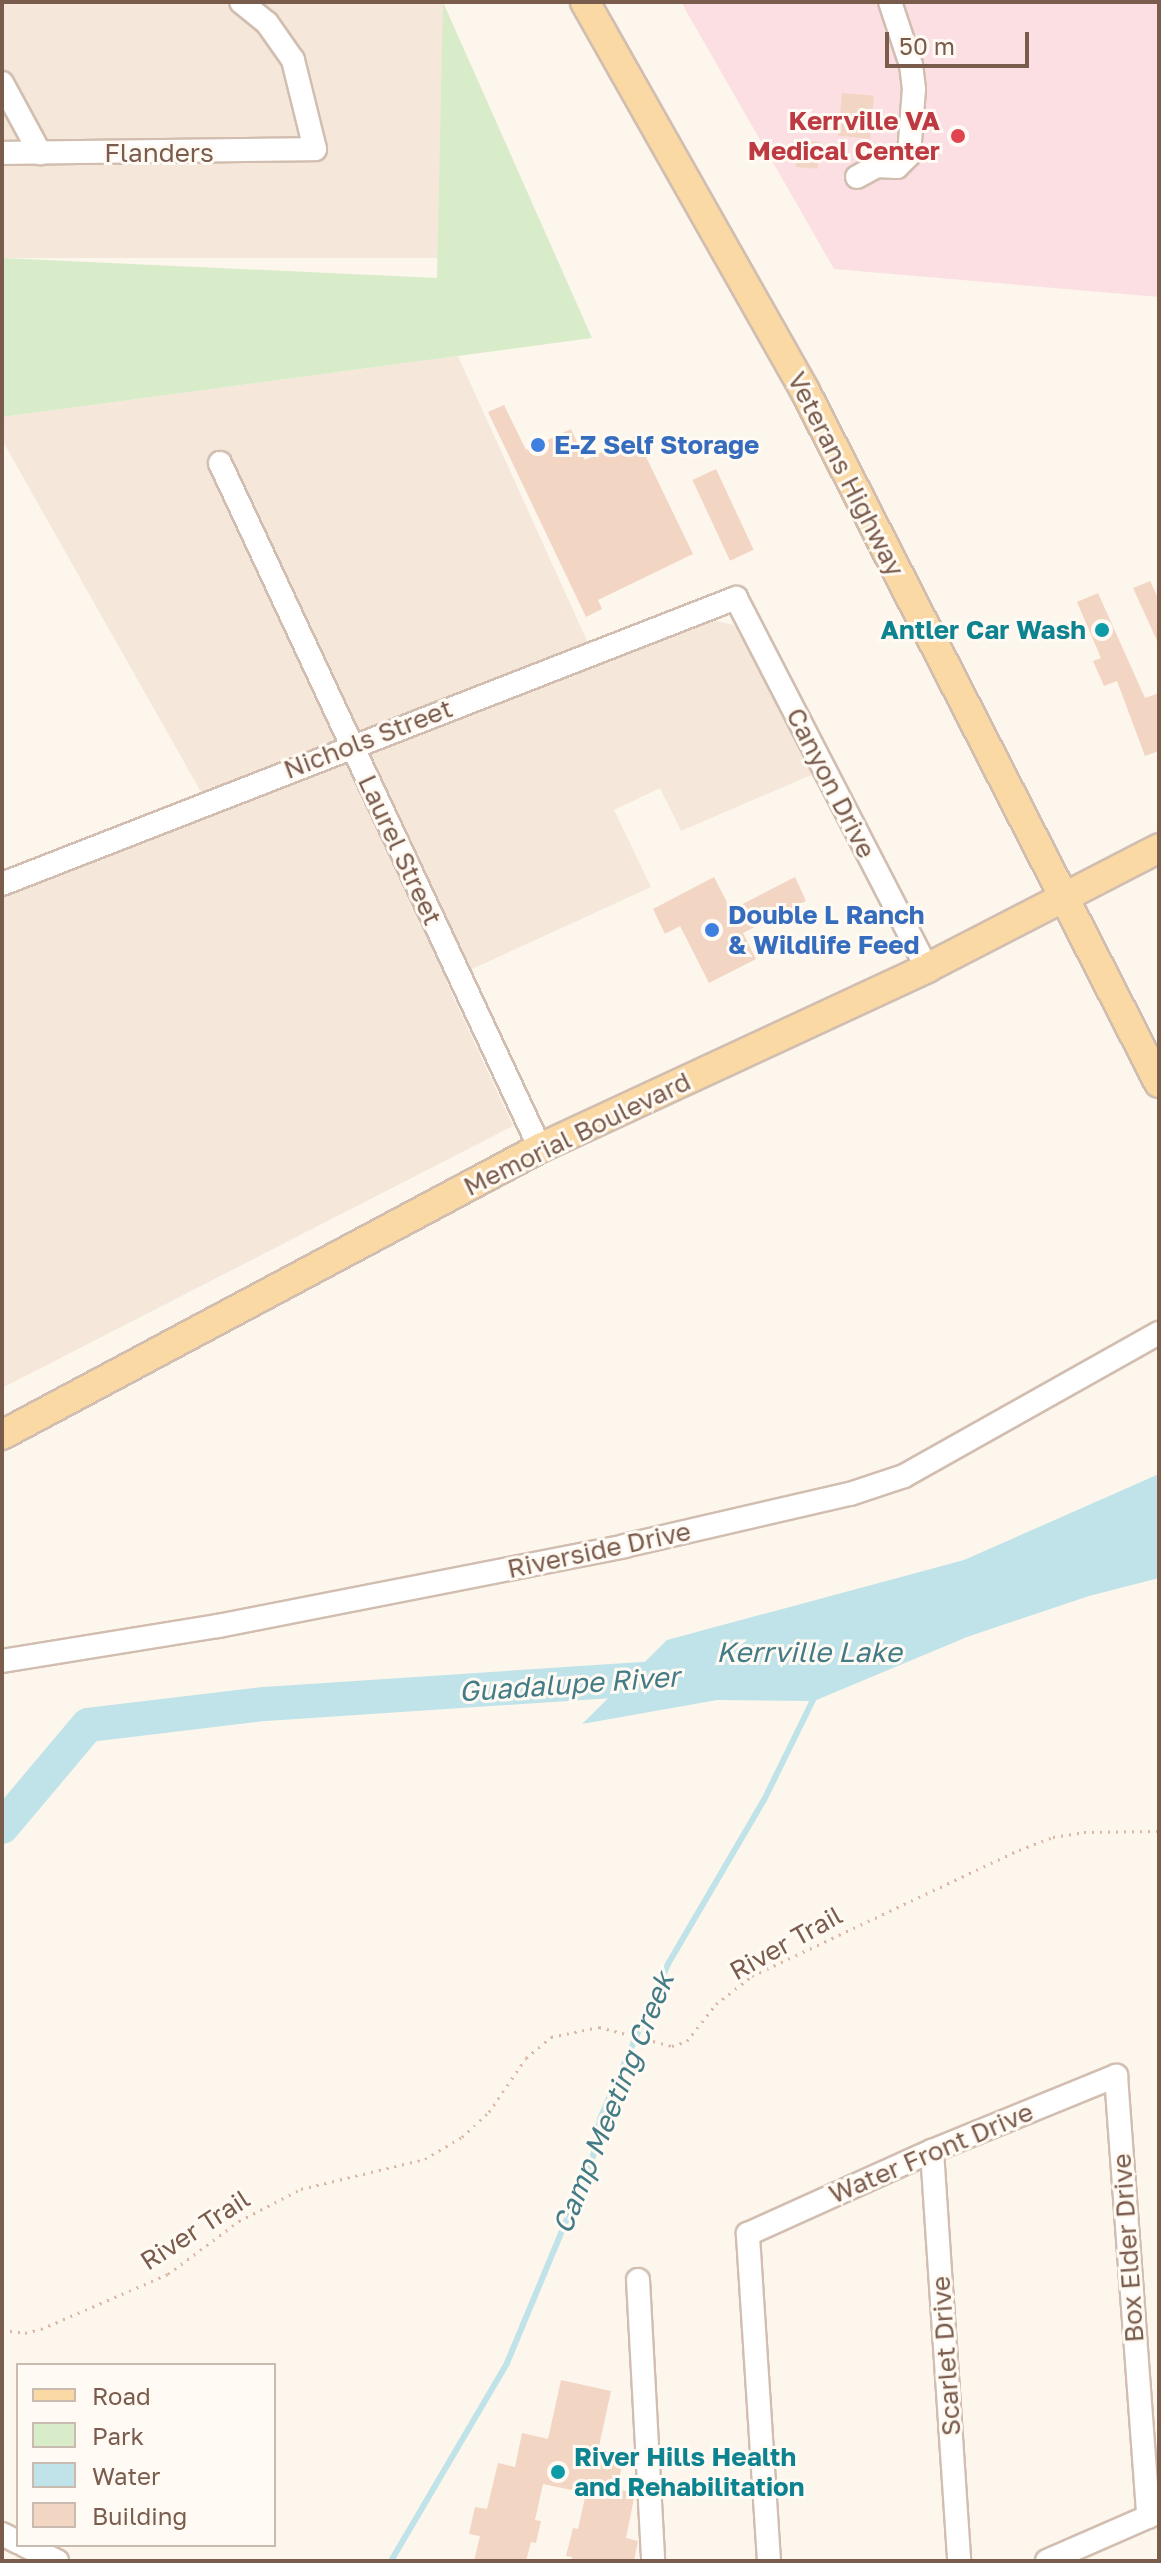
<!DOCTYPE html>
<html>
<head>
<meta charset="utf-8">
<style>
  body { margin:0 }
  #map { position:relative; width:1161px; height:2563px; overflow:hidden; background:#fdf6ec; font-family:"Golos Text",sans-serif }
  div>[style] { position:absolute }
  .residential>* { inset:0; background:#f5e8da; transform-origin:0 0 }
  .medical>* { inset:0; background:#fbdfe3 }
  .green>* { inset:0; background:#d8ecc9 }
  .water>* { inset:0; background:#bfe3e8 }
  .stream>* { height:6px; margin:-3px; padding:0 3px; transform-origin:3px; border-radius:3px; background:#bfe3e8 }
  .river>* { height:34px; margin:-17px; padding:0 17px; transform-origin:17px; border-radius:17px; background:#bfe3e8 }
  .building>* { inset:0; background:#f3d5c3; transform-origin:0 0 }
  .path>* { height:3px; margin-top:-1.5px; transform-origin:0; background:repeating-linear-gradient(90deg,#d9b8a5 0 2px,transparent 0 8px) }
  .roads { filter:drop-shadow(2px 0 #d1beb0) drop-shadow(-2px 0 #d1beb0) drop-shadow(0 2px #d1beb0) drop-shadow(0 -2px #d1beb0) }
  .minor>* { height:22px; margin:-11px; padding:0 11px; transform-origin:11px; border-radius:11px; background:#fff }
  .major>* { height:28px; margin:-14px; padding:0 14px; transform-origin:14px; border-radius:14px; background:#fbd9a5 }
  .dots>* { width:22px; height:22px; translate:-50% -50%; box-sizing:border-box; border:4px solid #fffaf3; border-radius:50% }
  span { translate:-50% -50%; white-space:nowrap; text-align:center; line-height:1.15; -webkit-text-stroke:6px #fffaf3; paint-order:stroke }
  .health-label { font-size:26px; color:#be3a42; font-weight:700 }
  .right { translate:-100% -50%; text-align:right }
  .street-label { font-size:26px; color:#7a5c4d }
  .shop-label { font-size:26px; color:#366cbe; font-weight:700 }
  .left { translate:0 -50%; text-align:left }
  .culture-label { font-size:26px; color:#0d838f; font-weight:700 }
  .water-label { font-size:28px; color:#437c86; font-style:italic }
  .frame { position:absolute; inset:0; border:4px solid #7a5c4d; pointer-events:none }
  .legend { position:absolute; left:16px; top:2363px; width:260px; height:184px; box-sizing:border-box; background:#fffaf3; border:2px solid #cabbb1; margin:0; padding:10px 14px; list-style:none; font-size:24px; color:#7a5c4d }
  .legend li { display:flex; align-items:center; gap:16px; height:40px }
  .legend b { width:40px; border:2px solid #cabbb1 }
  .scale { position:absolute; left:885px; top:32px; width:144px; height:36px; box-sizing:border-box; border:4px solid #7a5c4d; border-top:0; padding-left:10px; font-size:24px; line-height:28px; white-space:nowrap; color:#7a5c4d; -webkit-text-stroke:6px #fffaf3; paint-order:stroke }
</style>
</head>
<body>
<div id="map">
  <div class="residential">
    <div style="left:2px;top:2px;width:441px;height:256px"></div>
    <div style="clip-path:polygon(458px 356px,598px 665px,712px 620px,734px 625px,816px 773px,681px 831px,660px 788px,614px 810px,651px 887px,446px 981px,513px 1126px,2px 1388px,2px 871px,201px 792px,2px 440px,2px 417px)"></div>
  </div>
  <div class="medical">
    <div style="clip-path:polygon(681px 2px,1159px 2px,1159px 297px,834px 269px)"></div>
  </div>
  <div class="green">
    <div style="clip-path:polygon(443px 2px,592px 338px,2px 417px,2px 258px,437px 278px)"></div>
  </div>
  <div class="water">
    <div style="clip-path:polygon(1159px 1474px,1159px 1578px,1089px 1596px,967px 1637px,814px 1701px,717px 1700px,582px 1724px,667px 1640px,964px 1560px)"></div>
  </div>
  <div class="stream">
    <div style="left:391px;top:2561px;width:229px;rotate:-59.6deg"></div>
    <div style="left:507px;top:2363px;width:224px;rotate:-67.4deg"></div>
    <div style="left:593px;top:2156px;width:38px;rotate:-79deg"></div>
    <div style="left:600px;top:2119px;width:169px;rotate:-66.3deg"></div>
    <div style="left:668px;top:1964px;width:190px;rotate:-59.7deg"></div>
    <div style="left:764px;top:1800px;width:118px;rotate:-63.9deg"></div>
  </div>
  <div class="river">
    <div style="left:2px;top:1827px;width:133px;rotate:-49.9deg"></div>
    <div style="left:88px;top:1725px;width:178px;rotate:-6.8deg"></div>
    <div style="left:265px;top:1704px;width:408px;rotate:-3.8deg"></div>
  </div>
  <div class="building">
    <div style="left:842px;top:93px;width:32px;height:43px;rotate:5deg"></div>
    <div style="left:798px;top:140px;width:22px;height:27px;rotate:5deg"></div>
    <div style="clip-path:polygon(504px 405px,526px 450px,571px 429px,585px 460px,636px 436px,693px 554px,598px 600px,602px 609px,586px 617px,488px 412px)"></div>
    <div style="left:716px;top:469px;width:89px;height:26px;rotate:65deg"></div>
    <div style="clip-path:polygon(1150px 581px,1159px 600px,1159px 645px,1133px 588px)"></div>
    <div style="clip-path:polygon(1098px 593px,1145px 698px,1159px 693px,1159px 751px,1145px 756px,1117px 681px,1104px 686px,1093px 661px,1101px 658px,1077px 602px)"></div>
    <div style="clip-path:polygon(714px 877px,731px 910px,795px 877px,806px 901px,743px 933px,756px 959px,709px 983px,680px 926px,665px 934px,653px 909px)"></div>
    <div style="clip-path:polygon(561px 2380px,611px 2391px,598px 2451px,624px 2457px,617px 2489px,635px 2493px,626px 2538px,638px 2541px,634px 2561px,571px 2561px,572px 2557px,566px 2556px,573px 2528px,578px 2529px,586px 2493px,543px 2484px,535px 2520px,541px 2521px,536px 2543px,531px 2542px,526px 2561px,474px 2561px,480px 2536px,469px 2534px,475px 2507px,487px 2509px,498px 2463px,515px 2467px,522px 2433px,548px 2439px)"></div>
  </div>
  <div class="path">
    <div style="left:2px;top:2330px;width:23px;rotate:7deg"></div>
    <div style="left:25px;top:2333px;width:16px;rotate:-14deg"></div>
    <div style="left:41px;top:2329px;width:138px;rotate:-23.4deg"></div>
    <div style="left:168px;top:2274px;width:89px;rotate:-36.7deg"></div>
    <div style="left:239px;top:2221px;width:70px;rotate:-27.3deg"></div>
    <div style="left:301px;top:2189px;width:128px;rotate:-13.6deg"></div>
    <div style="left:425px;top:2159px;width:43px;rotate:-30.7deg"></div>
    <div style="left:462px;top:2137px;width:37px;rotate:-43deg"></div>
    <div style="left:489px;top:2112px;width:65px;rotate:-55.6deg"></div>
    <div style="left:526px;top:2058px;width:33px;rotate:-40deg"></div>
    <div style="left:551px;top:2037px;width:49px;rotate:-11.8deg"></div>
    <div style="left:599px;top:2027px;width:75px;rotate:14.6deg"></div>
    <div style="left:672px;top:2046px;width:16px;rotate:-18deg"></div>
    <div style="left:687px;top:2041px;width:47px;rotate:-51.9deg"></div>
    <div style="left:716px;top:2004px;width:46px;rotate:-37.9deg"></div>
    <div style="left:752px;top:1976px;width:295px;rotate:-25.3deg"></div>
    <div style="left:1019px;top:1850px;width:36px;rotate:-21deg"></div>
    <div style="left:1053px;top:1837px;width:31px;rotate:-9deg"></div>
    <div style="left:1084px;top:1832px;width:75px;rotate:-0.8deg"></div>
  </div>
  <div class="roads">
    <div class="minor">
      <div style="left:2px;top:83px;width:80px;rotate:61.5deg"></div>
      <div style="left:2px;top:153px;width:313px;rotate:-0.7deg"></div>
      <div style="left:315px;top:149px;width:92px;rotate:-103.9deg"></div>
      <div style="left:293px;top:60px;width:45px;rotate:-125.1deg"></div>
      <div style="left:267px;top:23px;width:33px;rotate:-141deg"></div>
      <div style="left:857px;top:177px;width:23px;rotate:-29deg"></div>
      <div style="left:877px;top:166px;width:20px;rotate:3deg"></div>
      <div style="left:897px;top:167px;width:17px;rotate:-45deg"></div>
      <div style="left:909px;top:155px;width:66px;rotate:-85.7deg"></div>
      <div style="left:914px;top:89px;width:24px;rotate:-97deg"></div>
      <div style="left:911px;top:65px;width:66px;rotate:-108.4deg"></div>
      <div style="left:220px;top:463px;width:756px;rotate:64.96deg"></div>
      <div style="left:2px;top:884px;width:788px;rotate:-21.29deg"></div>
      <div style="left:736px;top:598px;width:416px;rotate:62.7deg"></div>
      <div style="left:2px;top:1661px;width:219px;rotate:-9.2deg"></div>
      <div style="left:218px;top:1626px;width:414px;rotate:-11.1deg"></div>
      <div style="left:624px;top:1546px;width:232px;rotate:-13deg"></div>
      <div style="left:850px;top:1494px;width:57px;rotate:-18.4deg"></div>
      <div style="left:904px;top:1476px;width:292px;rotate:-29.3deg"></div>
      <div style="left:932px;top:2151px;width:411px;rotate:86.2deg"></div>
      <div style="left:638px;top:2280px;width:281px;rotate:86.9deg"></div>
      <div style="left:2px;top:2534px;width:18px;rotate:27deg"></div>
      <div style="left:24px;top:2545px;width:37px;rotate:26deg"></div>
      <div style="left:769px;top:2561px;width:328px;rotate:-93.7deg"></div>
      <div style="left:748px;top:2234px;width:202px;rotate:-24.3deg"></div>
      <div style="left:932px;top:2151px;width:199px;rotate:-22.2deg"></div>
      <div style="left:1116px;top:2076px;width:442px;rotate:85.8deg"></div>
      <div style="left:1047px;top:2561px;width:122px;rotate:-23.6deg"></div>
    </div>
    <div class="major">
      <div style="left:585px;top:2px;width:447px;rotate:60.5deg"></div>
      <div style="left:805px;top:391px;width:777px;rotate:62.91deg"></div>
      <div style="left:2px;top:1435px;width:610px;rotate:-28.08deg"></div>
      <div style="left:540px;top:1148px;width:427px;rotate:-24.9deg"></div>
      <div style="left:927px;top:968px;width:261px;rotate:-27.3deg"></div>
    </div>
  </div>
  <div class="dots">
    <div style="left:958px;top:136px;background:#e0444e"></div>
    <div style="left:538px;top:445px;background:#3f7fe0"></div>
    <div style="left:1102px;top:630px;background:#0f9aa8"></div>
    <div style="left:712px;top:930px;background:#3f7fe0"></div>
    <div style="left:558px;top:2472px;background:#0f9aa8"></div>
  </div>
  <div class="health-label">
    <span class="right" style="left:940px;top:136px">Kerrville VA<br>Medical Center</span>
  </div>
  <div class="street-label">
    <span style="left:159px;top:153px">Flanders</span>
    <span style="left:846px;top:474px;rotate:63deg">Veterans Highway</span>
    <span style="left:368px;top:739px;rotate:-21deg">Nichols Street</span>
    <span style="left:831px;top:783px;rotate:63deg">Canyon Drive</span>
    <span style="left:400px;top:850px;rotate:65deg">Laurel Street</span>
    <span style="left:577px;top:1134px;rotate:-26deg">Memorial Boulevard</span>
    <span style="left:599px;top:1550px;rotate:-12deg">Riverside Drive</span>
    <span style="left:786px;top:1943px;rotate:-29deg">River Trail</span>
    <span style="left:931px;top:2153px;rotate:-23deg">Water Front Drive</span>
    <span style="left:195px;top:2230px;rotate:-33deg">River Trail</span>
    <span style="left:1128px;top:2248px;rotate:-94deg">Box Elder Drive</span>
    <span style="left:946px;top:2356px;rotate:-94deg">Scarlet Drive</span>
  </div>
  <div class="shop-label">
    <span class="left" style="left:554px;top:445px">E-Z Self Storage</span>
    <span class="left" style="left:728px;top:930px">Double L Ranch<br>&amp; Wildlife Feed</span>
  </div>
  <div class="culture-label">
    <span class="right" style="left:1086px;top:630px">Antler Car Wash</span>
    <span class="left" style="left:574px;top:2472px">River Hills Health<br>and Rehabilitation</span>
  </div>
  <div class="water-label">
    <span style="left:809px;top:1652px">Kerrville Lake</span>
    <span style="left:569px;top:1684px;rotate:-4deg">Guadalupe River</span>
    <span style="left:613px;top:2103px;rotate:-68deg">Camp Meeting Creek</span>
  </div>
  <div class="frame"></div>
  <ul class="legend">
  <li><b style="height:10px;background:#fbd9a5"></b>Road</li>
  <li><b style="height:22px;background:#d8ecc9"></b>Park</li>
  <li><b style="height:22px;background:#bfe3e8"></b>Water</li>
  <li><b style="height:22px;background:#f3d5c3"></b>Building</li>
  </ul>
  <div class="scale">50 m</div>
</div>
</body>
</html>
